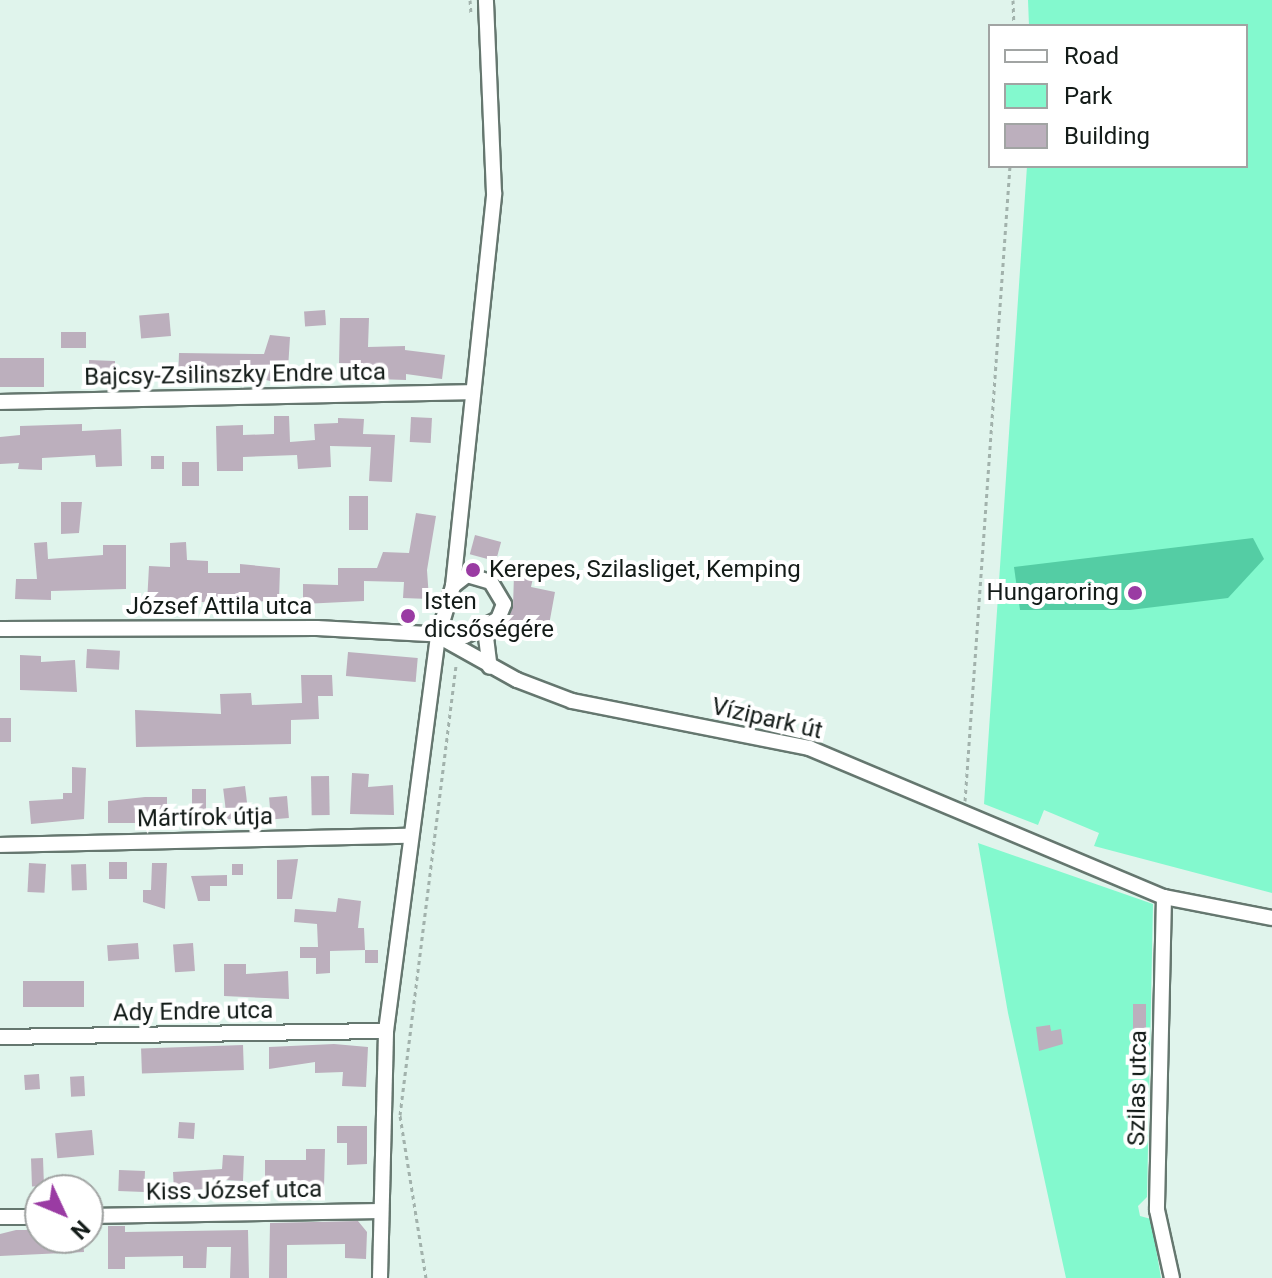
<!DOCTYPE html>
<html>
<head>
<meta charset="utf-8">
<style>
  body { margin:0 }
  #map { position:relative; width:1272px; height:1278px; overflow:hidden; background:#e0f4ec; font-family:Roboto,sans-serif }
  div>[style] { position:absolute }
  .green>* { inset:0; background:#83f9ce }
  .forest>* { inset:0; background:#54cda4 }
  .building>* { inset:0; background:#bcafbd; transform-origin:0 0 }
  .path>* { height:3px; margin-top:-1.5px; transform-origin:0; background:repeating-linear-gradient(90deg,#a2b2ac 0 4px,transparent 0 8px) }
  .roads { filter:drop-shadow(2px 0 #65776f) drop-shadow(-2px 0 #65776f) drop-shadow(0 2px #65776f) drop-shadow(0 -2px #65776f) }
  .minor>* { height:14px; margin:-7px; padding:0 7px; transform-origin:7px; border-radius:7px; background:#fff }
  .dots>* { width:22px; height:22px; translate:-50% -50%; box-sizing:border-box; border:4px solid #fff; border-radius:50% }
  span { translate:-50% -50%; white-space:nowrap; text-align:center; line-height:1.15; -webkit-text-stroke:8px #fff; paint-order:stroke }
  .street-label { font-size:24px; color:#131b18 }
  .poi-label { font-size:24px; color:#131b18 }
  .left { translate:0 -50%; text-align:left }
  .right { translate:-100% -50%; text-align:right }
  .legend { position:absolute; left:988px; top:24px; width:260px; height:144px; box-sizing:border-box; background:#fff; border:2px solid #a1a4a3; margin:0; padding:10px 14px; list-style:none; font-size:24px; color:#131b18 }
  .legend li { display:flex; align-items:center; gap:16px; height:40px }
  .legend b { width:40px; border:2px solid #a1a4a3 }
  .north { position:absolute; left:24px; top:1174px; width:80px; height:80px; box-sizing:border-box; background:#fff; border:2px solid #a1a4a3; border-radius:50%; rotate:134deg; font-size:22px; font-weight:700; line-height:32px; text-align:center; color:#131b18 }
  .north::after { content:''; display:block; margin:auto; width:28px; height:36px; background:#9a3ba3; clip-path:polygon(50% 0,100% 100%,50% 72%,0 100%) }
</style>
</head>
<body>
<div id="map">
  <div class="green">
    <div style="clip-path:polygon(1028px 0,1272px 0,1272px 893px,1094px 846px,1099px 833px,1044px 810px,1038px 825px,984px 804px,1027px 166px,1246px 166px,1246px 26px,1029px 26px)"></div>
    <div style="clip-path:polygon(978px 843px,1153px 904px,1147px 1197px,1138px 1206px,1140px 1216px,1151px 1219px,1161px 1278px,1066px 1278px,1008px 1013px)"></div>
  </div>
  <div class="forest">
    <div style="clip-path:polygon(1253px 538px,1264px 559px,1228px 598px,1130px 610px,1020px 610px,1014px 567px)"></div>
  </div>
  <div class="building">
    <div style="left:325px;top:310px;width:15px;height:21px;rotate:86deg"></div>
    <div style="left:169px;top:313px;width:23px;height:30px;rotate:85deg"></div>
    <div style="clip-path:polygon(340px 318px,369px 318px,368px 347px,405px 346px,405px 350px,445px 355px,442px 379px,406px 374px,406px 380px,349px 378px,349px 364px,339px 363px)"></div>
    <div style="left:61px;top:332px;width:25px;height:16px"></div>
    <div style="clip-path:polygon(270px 335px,290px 337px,287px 385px,266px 380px,178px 381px,179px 353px,264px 354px)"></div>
    <div style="left:0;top:358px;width:44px;height:29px"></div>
    <div style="clip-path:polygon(89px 360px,115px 361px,115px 368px,121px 368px,121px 384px,89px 384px)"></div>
    <div style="clip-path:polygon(274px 416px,289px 416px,290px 442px,315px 440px,314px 424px,338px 423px,338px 418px,364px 419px,363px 434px,395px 435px,392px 482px,369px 481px,371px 447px,330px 446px,331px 467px,298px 469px,297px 455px,243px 457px,243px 471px,217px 471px,216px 426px,243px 425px,243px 435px,274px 434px)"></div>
    <div style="left:411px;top:417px;width:21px;height:25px;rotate:3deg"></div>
    <div style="clip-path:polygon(82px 424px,82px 431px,121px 429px,122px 466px,96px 467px,95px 455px,42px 458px,42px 470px,18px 469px,19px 463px,0 464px,0 437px,20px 435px,20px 426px)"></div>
    <div style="left:151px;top:456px;width:13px;height:13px"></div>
    <div style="left:182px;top:462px;width:17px;height:24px"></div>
    <div style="left:349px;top:496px;width:19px;height:34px"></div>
    <div style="clip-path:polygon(61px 502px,82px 502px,79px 533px,61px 534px)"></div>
    <div style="clip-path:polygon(416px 513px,436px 516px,427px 570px,429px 599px,403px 598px,404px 582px,364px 581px,364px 601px,303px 604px,303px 584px,338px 585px,338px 568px,377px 568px,383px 552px,409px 553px)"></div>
    <div style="left:475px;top:535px;width:27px;height:20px;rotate:15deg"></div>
    <div style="clip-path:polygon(47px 542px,48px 559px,103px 555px,103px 545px,126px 545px,126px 589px,51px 591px,51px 600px,15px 599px,16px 579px,37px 579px,34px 543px)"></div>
    <div style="clip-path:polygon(186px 542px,187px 560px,208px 561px,208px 573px,240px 573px,240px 564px,280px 568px,279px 601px,147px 603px,149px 566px,170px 567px,170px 543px)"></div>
    <div style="clip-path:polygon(514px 574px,533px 578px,531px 587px,555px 592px,549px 625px,530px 621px,528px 630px,505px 625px,513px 607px)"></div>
    <div style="left:87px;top:649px;width:33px;height:19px;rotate:3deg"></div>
    <div style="left:348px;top:652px;width:70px;height:24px;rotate:5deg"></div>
    <div style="clip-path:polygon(20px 655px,41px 656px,41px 662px,75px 660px,77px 692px,20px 690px)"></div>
    <div style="clip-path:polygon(301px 675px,332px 675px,333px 696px,318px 696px,319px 719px,291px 720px,291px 744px,136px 747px,135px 710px,221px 714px,220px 694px,251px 693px,252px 705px,302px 703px)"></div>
    <div style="left:0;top:718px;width:11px;height:24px"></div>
    <div style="clip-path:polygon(72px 767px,86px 768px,84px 819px,31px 824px,29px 801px,63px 799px,63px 793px,72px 793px)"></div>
    <div style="clip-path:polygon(352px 773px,369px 774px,368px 787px,393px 785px,394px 815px,350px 814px)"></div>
    <div style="left:329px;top:776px;width:39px;height:18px;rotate:89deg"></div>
    <div style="left:245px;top:786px;width:31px;height:22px;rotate:83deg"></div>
    <div style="left:192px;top:789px;width:14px;height:29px"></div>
    <div style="left:287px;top:796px;width:22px;height:18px;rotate:85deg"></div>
    <div style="clip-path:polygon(145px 797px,167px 797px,167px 823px,108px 823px,108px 801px)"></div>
    <div style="clip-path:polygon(298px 859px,292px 899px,277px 899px,277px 860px)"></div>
    <div style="left:109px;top:862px;width:18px;height:17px"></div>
    <div style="left:29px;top:863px;width:17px;height:29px;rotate:3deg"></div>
    <div style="clip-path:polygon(152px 863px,167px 863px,165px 909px,143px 902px,143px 890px,151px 890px)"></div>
    <div style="left:86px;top:864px;width:26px;height:15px;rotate:88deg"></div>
    <div style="left:232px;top:864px;width:11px;height:11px"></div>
    <div style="clip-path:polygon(227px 875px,227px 886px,210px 886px,210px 901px,198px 901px,191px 876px)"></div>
    <div style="clip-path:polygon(338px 898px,361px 901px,358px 928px,364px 928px,365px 950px,330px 951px,330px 973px,316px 974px,316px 958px,300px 958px,300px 947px,318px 947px,317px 924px,294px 922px,295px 909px,336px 912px)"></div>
    <div style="left:138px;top:943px;width:16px;height:31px;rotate:86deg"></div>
    <div style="left:193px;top:943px;width:28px;height:20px;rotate:86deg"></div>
    <div style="left:365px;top:950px;width:13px;height:13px"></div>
    <div style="clip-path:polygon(224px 964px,246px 964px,246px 974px,288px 971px,289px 999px,224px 996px)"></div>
    <div style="left:84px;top:981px;width:26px;height:61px;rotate:90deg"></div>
    <div style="left:1133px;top:1004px;width:13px;height:25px"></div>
    <div style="clip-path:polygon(1050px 1025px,1051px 1031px,1061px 1029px,1063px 1044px,1039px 1051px,1036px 1027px)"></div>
    <div style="clip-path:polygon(334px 1044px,368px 1047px,366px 1087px,342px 1086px,343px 1072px,315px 1073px,315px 1062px,269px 1069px,269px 1047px)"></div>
    <div style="left:243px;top:1045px;width:25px;height:102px;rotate:88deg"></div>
    <div style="left:39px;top:1074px;width:15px;height:15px;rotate:86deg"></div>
    <div style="left:84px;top:1076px;width:20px;height:14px;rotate:87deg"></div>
    <div style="left:179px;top:1122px;width:16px;height:16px;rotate:4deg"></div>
    <div style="clip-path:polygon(337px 1126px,367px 1126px,367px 1164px,347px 1165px,347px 1143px,337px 1143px)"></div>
    <div style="left:92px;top:1130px;width:25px;height:37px;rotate:85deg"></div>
    <div style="clip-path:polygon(306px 1149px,325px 1149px,324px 1187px,265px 1187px,265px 1160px,306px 1160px)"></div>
    <div style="clip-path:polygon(223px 1155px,244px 1156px,243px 1181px,205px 1179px,206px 1189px,174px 1191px,173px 1172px,222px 1169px)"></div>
    <div style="left:43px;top:1158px;width:28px;height:12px;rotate:88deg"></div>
    <div style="left:119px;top:1170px;width:26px;height:21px;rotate:2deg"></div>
    <div style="clip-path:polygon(358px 1221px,367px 1232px,366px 1259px,345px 1258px,345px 1244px,287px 1245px,287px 1278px,269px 1278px,270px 1223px)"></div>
    <div style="clip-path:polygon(108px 1226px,125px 1226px,125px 1232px,248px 1230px,249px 1278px,230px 1278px,231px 1247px,207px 1247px,206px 1268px,183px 1268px,183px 1256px,125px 1257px,125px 1269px,108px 1269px)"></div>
    <div style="clip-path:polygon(16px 1230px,40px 1230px,40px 1238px,83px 1238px,84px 1252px,0 1256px,0 1234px)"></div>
  </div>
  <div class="path">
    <div style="left:470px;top:0;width:14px;rotate:86deg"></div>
    <div style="left:1013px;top:0;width:26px;rotate:88deg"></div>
    <div style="left:965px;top:801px;width:637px;rotate:-85.95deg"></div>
    <div style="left:426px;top:1278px;width:165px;rotate:-99.1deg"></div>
    <div style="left:400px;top:1115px;width:455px;rotate:-82.9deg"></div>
  </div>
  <div class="roads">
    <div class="minor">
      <div style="left:0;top:402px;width:471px;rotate:-1.2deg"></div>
      <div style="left:0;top:629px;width:317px;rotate:-0.2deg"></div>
      <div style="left:317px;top:628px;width:148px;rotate:3.1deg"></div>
      <div style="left:465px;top:636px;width:37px;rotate:-27deg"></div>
      <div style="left:498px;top:619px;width:16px;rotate:-68deg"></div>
      <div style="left:504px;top:604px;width:26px;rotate:-121deg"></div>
      <div style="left:491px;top:582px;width:25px;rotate:-164deg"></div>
      <div style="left:467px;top:575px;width:18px;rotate:142deg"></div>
      <div style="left:485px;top:629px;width:38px;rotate:83deg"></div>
      <div style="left:438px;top:636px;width:90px;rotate:29.1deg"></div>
      <div style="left:517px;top:680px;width:59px;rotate:20.9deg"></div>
      <div style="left:572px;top:701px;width:242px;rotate:11.2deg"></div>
      <div style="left:809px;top:748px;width:385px;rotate:22.8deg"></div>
      <div style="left:1164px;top:897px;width:110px;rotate:11deg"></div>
      <div style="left:0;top:845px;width:411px;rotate:-1.3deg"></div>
      <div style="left:1164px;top:897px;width:313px;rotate:91.3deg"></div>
      <div style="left:1157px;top:1210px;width:70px;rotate:77.6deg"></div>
      <div style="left:0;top:1037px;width:386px;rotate:-0.9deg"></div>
      <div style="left:88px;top:1216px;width:293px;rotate:-1deg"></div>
      <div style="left:0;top:1217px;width:40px"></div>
      <div style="left:380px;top:1278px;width:247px;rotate:-88.6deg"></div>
      <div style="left:386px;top:1031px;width:398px;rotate:-82.5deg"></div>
      <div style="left:438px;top:636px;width:52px;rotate:-73.3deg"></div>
      <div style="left:453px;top:586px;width:395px;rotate:-84deg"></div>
      <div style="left:494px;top:193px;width:193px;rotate:-92.4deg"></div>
    </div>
  </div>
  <div class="dots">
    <div style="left:473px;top:570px;background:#9a3ba3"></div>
    <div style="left:1135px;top:593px;background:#9a3ba3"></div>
    <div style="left:408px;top:616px;background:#9a3ba3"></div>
  </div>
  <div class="street-label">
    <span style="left:235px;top:375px;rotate:-1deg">Bajcsy-Zsilinszky Endre utca</span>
    <span style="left:219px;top:607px">József Attila utca</span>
    <span style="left:767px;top:719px;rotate:13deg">Vízipark út</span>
    <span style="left:205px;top:818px;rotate:-1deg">Mártírok útja</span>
    <span style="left:193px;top:1012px;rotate:-1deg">Ady Endre utca</span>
    <span style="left:1138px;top:1088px;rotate:-89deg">Szilas utca</span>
    <span style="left:234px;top:1191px;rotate:-1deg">Kiss József utca</span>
  </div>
  <div class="poi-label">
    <span class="left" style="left:489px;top:570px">Kerepes, Szilasliget, Kemping</span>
    <span class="right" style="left:1119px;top:593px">Hungaroring</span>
    <span class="left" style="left:424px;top:616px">Isten<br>dicsőségére</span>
  </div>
  <ul class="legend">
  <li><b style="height:10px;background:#fff"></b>Road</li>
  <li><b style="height:22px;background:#83f9ce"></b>Park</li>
  <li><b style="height:22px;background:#bcafbd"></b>Building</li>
  </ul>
  <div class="north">N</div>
</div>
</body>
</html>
